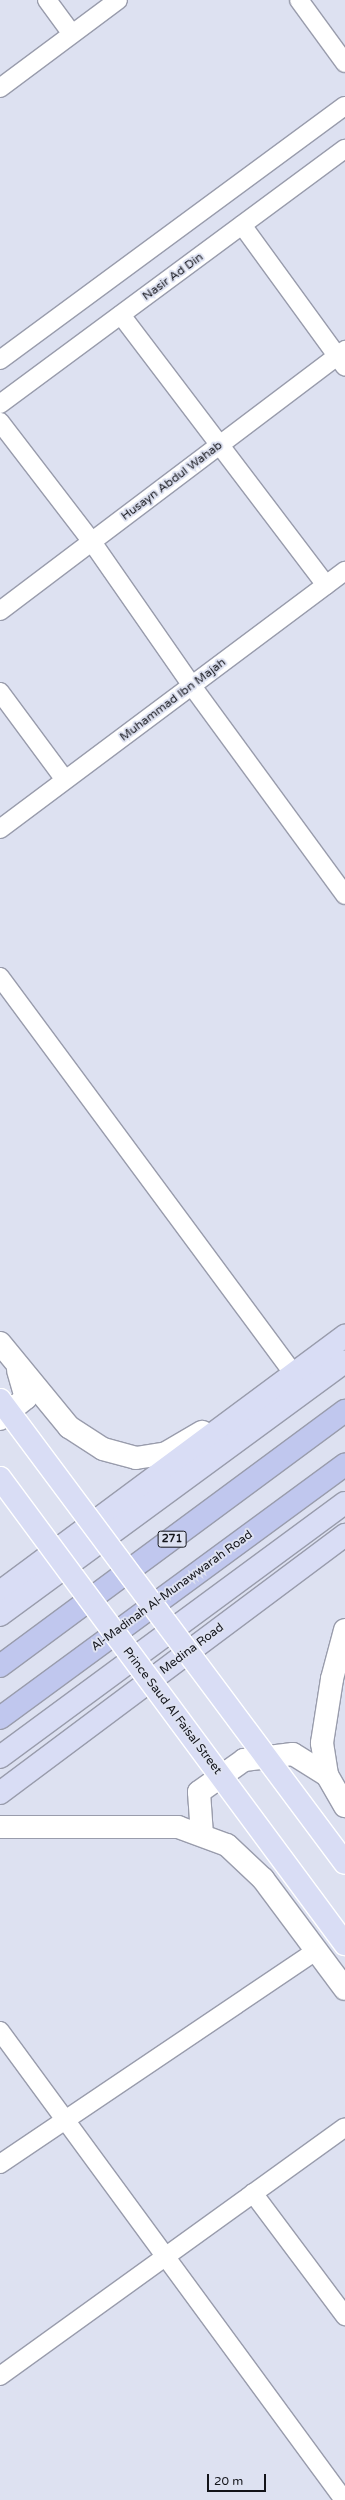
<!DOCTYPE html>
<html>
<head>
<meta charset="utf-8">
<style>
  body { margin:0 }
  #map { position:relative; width:345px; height:2500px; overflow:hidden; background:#dde1f1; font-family:"Varela Round",sans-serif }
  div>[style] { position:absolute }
  .roads { filter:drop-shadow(1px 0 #999cac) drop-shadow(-1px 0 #999cac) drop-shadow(0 1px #999cac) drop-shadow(0 -1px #999cac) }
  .street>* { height:18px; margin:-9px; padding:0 9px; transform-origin:9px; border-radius:9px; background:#fff }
  .secondary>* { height:22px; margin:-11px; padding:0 11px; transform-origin:11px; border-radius:11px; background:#fff }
  .primary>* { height:22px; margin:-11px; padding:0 11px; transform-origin:11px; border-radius:11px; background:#d9ddf5 }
  .highway>* { height:22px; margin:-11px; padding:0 11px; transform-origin:11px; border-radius:11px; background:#c0c7ee }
  .bridges { filter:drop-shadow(1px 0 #fff) drop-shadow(-1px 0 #fff) drop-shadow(0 1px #fff) drop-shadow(0 -1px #fff) }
  .primary-bridge>* { height:22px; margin:-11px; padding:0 11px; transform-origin:11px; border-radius:11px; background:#d9ddf5 }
  span { translate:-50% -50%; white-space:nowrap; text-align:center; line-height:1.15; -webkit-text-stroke:4px #dde1f1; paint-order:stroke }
  .shield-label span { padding:1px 3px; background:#dde1f1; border:1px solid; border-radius:3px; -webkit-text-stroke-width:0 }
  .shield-label { font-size:11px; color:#13141a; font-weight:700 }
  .street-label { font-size:12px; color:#13141a }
  .scale { position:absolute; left:207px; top:2474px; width:59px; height:18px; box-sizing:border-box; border:2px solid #13141a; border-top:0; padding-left:5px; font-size:12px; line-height:14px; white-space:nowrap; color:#13141a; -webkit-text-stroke:3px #dde1f1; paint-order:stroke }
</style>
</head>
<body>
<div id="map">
  <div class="roads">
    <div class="street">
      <div style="left:47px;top:0;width:42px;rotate:53.7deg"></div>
      <div style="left:299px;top:0;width:78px;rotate:53.9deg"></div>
      <div style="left:0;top:88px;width:147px;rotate:-36.7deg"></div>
      <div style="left:242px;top:225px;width:175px;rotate:54deg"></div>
      <div style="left:121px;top:315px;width:339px;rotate:52.8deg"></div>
      <div style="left:0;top:360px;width:428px;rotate:-36.4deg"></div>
      <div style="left:0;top:404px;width:429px;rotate:-36.5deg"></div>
      <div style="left:0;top:422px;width:151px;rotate:52.5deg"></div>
      <div style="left:92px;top:542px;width:175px;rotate:55.2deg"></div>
      <div style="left:192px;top:686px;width:259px;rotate:53.8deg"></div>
      <div style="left:0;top:611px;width:433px;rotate:-37.1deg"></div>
      <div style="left:0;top:692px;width:109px;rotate:53.5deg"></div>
      <div style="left:0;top:829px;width:431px;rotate:-36.8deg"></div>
      <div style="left:0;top:977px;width:494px;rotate:53.5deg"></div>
      <div style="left:0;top:2031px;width:582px;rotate:53.74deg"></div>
      <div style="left:0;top:2164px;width:382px;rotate:-34deg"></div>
      <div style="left:253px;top:2193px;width:154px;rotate:53.2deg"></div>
      <div style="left:0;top:2376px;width:425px;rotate:-35.8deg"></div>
    </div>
    <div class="secondary">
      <div style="left:0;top:1343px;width:109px;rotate:50.6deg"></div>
      <div style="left:69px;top:1427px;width:40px;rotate:32.9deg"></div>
      <div style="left:103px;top:1449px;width:34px;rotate:15deg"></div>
      <div style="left:136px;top:1458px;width:30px;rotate:-9deg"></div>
      <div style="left:166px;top:1453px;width:42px;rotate:-30.3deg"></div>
      <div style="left:0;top:1419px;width:33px;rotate:-39deg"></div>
      <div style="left:26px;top:1398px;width:29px;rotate:-106deg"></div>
      <div style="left:345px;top:1630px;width:51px;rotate:104.9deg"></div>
      <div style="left:332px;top:1679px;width:65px;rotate:98.9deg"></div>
      <div style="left:322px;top:1743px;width:32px;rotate:81deg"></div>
      <div style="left:327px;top:1775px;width:36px;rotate:60deg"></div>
      <div style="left:0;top:1827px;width:178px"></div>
      <div style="left:178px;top:1827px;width:52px;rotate:20.2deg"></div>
      <div style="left:227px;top:1845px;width:50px;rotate:43.4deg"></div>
      <div style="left:263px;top:1879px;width:137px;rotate:53.3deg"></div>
      <div style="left:202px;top:1835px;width:43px;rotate:-94deg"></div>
      <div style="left:199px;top:1792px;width:55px;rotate:-35.4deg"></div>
      <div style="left:244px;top:1760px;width:49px;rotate:-7deg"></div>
      <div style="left:293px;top:1754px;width:40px;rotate:32deg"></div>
    </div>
    <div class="primary">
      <div style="left:0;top:1592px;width:430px;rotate:-36.6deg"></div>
      <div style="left:0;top:1615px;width:428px;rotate:-36.3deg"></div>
      <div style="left:0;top:1757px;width:428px;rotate:-36.4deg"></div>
      <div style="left:0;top:1793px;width:431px;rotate:-36.8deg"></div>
    </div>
    <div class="highway">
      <div style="left:0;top:1666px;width:429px;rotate:-36.5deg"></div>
      <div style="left:0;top:1718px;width:428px;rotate:-36.3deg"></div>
    </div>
  </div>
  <div class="bridges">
    <div class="primary-bridge">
      <div style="left:0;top:1400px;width:577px;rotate:53.31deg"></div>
      <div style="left:0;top:1478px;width:580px;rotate:53.49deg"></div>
    </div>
  </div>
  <div class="shield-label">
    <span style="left:172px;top:1539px">271</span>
  </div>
  <div class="street-label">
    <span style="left:173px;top:277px;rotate:-36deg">Nasir Ad Din</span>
    <span style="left:172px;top:481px;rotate:-37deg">Husayn Abdul Wahab</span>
    <span style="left:173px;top:700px;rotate:-37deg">Muhammad Ibn Majah</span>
    <span style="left:172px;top:1591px;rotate:-36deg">Al-Madinah Al-Munawwarah Road</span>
    <span style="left:192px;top:1649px;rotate:-37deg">Medina Road</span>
    <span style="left:172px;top:1711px;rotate:53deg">Prince Saud Al Faisal Street</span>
  </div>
  <div class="scale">20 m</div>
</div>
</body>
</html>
